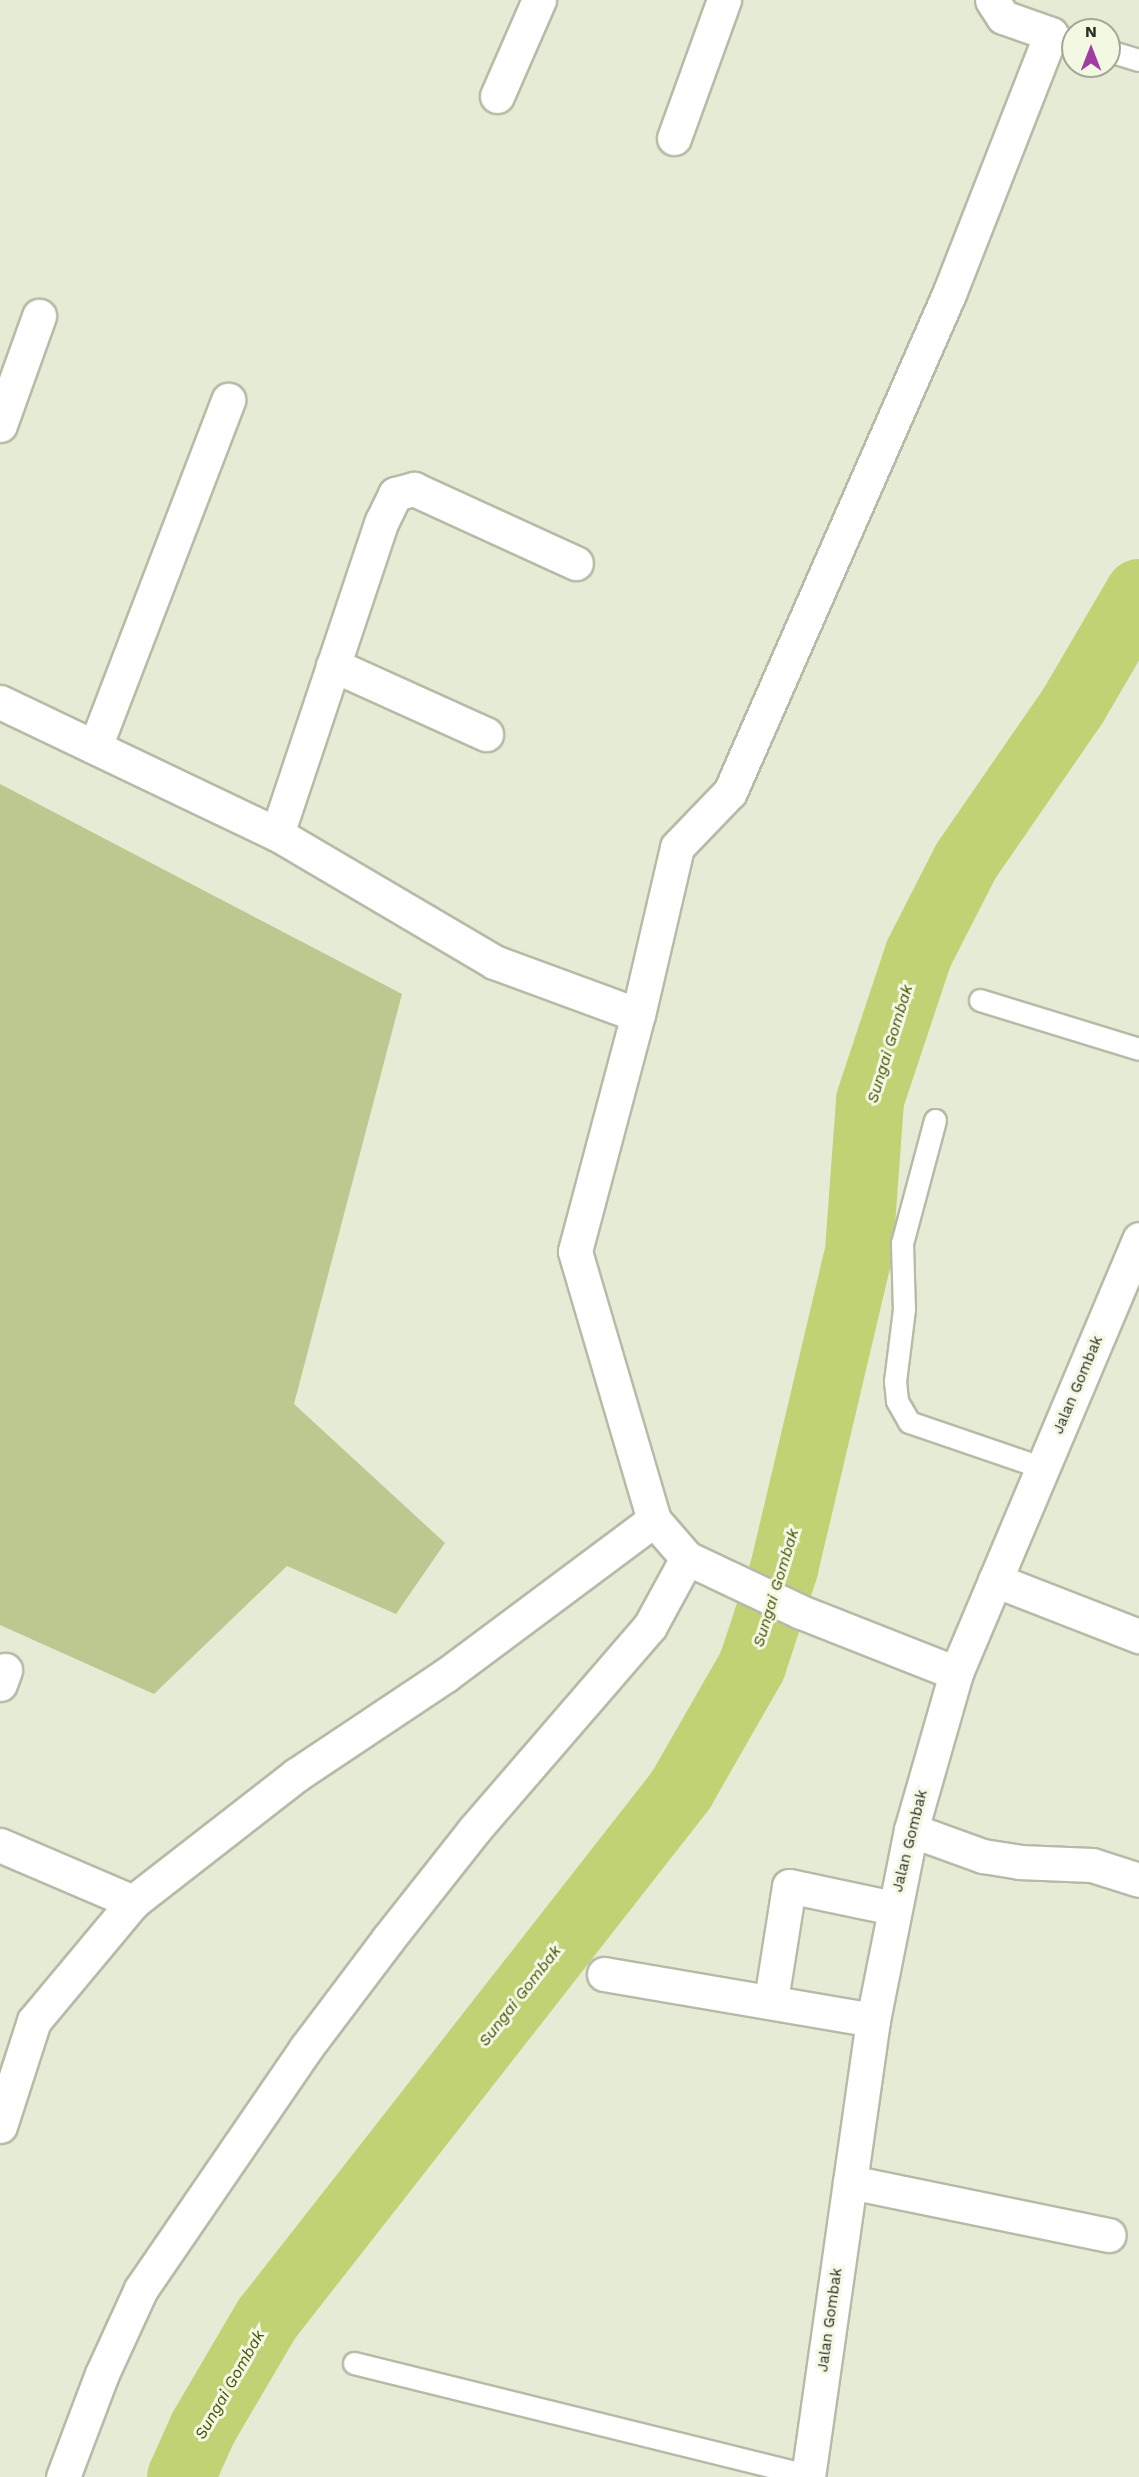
<!DOCTYPE html>
<html>
<head>
<meta charset="utf-8">
<style>
  body { margin:0 }
  #map { position:relative; width:1139px; height:2477px; overflow:hidden; background:#e6ebd6; font-family:"Work Sans",sans-serif }
  div>[style] { position:absolute }
  .green>* { inset:0; background:#bcc88f }
  .river>* { height:68px; margin:-34px; padding:0 34px; transform-origin:34px; border-radius:34px; background:#c0d274 }
  .roads { filter:drop-shadow(2px 0 #b6bba7) drop-shadow(-2px 0 #b6bba7) drop-shadow(0 2px #b6bba7) drop-shadow(0 -2px #b6bba7) }
  .service>* { height:21px; margin:-10.5px; padding:0 10.5px; transform-origin:10.5px; border-radius:10.5px; background:#fff }
  .minor>* { height:33px; margin:-16.5px; padding:0 16.5px; transform-origin:16.5px; border-radius:16.5px; background:#fff }
  .secondary>* { height:33px; margin:-16.5px; padding:0 16.5px; transform-origin:16.5px; border-radius:16.5px; background:#fff }
  span { translate:-50% -50%; white-space:nowrap; text-align:center; line-height:1.15; -webkit-text-stroke:6px #f3f8e3; paint-order:stroke }
  .street-label { font-size:15px; color:#2b2d25 }
  .water-label { font-size:16px; color:#434d03; font-style:italic }
  .north { position:absolute; left:1061px; top:18px; width:60px; height:60px; box-sizing:border-box; background:#f3f8e3; border:2px solid #a3a797; border-radius:50%; rotate:0deg; font-size:16px; font-weight:700; line-height:24px; text-align:center; color:#2b2d25 }
  .north::after { content:''; display:block; margin:auto; width:21px; height:27px; background:#a13ca0; clip-path:polygon(50% 0,100% 100%,50% 72%,0 100%) }
</style>
</head>
<body>
<div id="map">
  <div class="green">
    <div style="clip-path:polygon(0 784px,402px 994px,294px 1404px,445px 1543px,396px 1614px,287px 1566px,154px 1694px,0 1625px)"></div>
  </div>
  <div class="river">
    <div style="left:181px;top:2477px;width:54px;rotate:-65.8deg"></div>
    <div style="left:203px;top:2428px;width:126px;rotate:-59.6deg"></div>
    <div style="left:267px;top:2319px;width:672px;rotate:-51.95deg"></div>
    <div style="left:681px;top:1790px;width:143px;rotate:-60.2deg"></div>
    <div style="left:752px;top:1666px;width:102px;rotate:-71.7deg"></div>
    <div style="left:784px;top:1569px;width:327px;rotate:-76.7deg"></div>
    <div style="left:859px;top:1251px;width:151px;rotate:-85.8deg"></div>
    <div style="left:870px;top:1100px;width:155px;rotate:-71.6deg"></div>
    <div style="left:919px;top:953px;width:103px;rotate:-62.9deg"></div>
    <div style="left:966px;top:861px;width:188px;rotate:-55.4deg"></div>
    <div style="left:1073px;top:706px;width:131px;rotate:-59.7deg"></div>
  </div>
  <div class="roads">
    <div class="service">
      <div style="left:1051px;top:34px;width:23px;rotate:18deg"></div>
      <div style="left:1109px;top:51px;width:31px;rotate:17deg"></div>
      <div style="left:980px;top:1000px;width:166px;rotate:17.1deg"></div>
      <div style="left:935px;top:1120px;width:127px;rotate:105deg"></div>
      <div style="left:902px;top:1243px;width:66px;rotate:88.3deg"></div>
      <div style="left:904px;top:1309px;width:73px;rotate:97.1deg"></div>
      <div style="left:895px;top:1381px;width:20px;rotate:84deg"></div>
      <div style="left:897px;top:1401px;width:24px;rotate:60deg"></div>
      <div style="left:909px;top:1422px;width:142px;rotate:18.9deg"></div>
      <div style="left:354px;top:2363px;width:468px;rotate:13.9deg"></div>
    </div>
    <div class="minor">
      <div style="left:497px;top:96px;width:105px;rotate:-66.4deg"></div>
      <div style="left:674px;top:138px;width:147px;rotate:-70.1deg"></div>
      <div style="left:0;top:425px;width:116px;rotate:-70.3deg"></div>
      <div style="left:333px;top:665px;width:168px;rotate:24.3deg"></div>
      <div style="left:0;top:702px;width:307px;rotate:25.5deg"></div>
      <div style="left:277px;top:834px;width:252px;rotate:30.5deg"></div>
      <div style="left:494px;top:962px;width:153px;rotate:20.2deg"></div>
      <div style="left:95px;top:747px;width:372px;rotate:-69deg"></div>
      <div style="left:277px;top:834px;width:330px;rotate:-71.5deg"></div>
      <div style="left:382px;top:521px;width:30px;rotate:-64deg"></div>
      <div style="left:395px;top:494px;width:20px;rotate:-15deg"></div>
      <div style="left:414px;top:489px;width:178px;rotate:24.6deg"></div>
      <div style="left:995px;top:1580px;width:155px;rotate:21.3deg"></div>
      <div style="left:956px;top:1673px;width:167px;rotate:-158.5deg"></div>
      <div style="left:801px;top:1612px;width:126px;rotate:-154.7deg"></div>
      <div style="left:687px;top:1558px;width:50px;rotate:-131deg"></div>
      <div style="left:654px;top:1520px;width:280px;rotate:-106.4deg"></div>
      <div style="left:575px;top:1251px;width:244px;rotate:-75.1deg"></div>
      <div style="left:638px;top:1015px;width:172px;rotate:-76.9deg"></div>
      <div style="left:677px;top:847px;width:76px;rotate:-46.1deg"></div>
      <div style="left:730px;top:792px;width:544px;rotate:-66.26deg"></div>
      <div style="left:949px;top:294px;width:279px;rotate:-68.6deg"></div>
      <div style="left:1051px;top:34px;width:51px;rotate:-160.5deg"></div>
      <div style="left:1003px;top:17px;width:20px;rotate:-123deg"></div>
      <div style="left:0;top:1684px;width:15px;rotate:-70deg"></div>
      <div style="left:911px;top:1830px;width:77px;rotate:19.9deg"></div>
      <div style="left:983px;top:1856px;width:36px;rotate:9deg"></div>
      <div style="left:1019px;top:1862px;width:73px;rotate:2.4deg"></div>
      <div style="left:1092px;top:1865px;width:49px;rotate:17.7deg"></div>
      <div style="left:0;top:1845px;width:145px;rotate:23.2deg"></div>
      <div style="left:604px;top:1974px;width:273px;rotate:9.7deg"></div>
      <div style="left:771px;top:2000px;width:115px;rotate:-81deg"></div>
      <div style="left:789px;top:1886px;width:106px;rotate:11.9deg"></div>
      <div style="left:0;top:2126px;width:110px;rotate:-72.1deg"></div>
      <div style="left:34px;top:2021px;width:155px;rotate:-50.2deg"></div>
      <div style="left:133px;top:1902px;width:207px;rotate:-37.9deg"></div>
      <div style="left:296px;top:1775px;width:180px;rotate:-33.7deg"></div>
      <div style="left:446px;top:1675px;width:259px;rotate:-36.7deg"></div>
      <div style="left:850px;top:2182px;width:264px;rotate:11.6deg"></div>
      <div style="left:63px;top:2477px;width:110px;rotate:-69.3deg"></div>
      <div style="left:102px;top:2374px;width:94px;rotate:-65.4deg"></div>
      <div style="left:141px;top:2289px;width:292px;rotate:-55.6deg"></div>
      <div style="left:306px;top:2048px;width:136px;rotate:-53deg"></div>
      <div style="left:388px;top:1939px;width:139px;rotate:-51.7deg"></div>
      <div style="left:474px;top:1830px;width:269px;rotate:-49.2deg"></div>
      <div style="left:650px;top:1626px;width:77px;rotate:-61.4deg"></div>
    </div>
    <div class="secondary">
      <div style="left:808px;top:2477px;width:462px;rotate:-81.9deg"></div>
      <div style="left:873px;top:2020px;width:194px;rotate:-78.7deg"></div>
      <div style="left:911px;top:1830px;width:163px;rotate:-74deg"></div>
      <div style="left:956px;top:1673px;width:471px;rotate:-67.1deg"></div>
    </div>
  </div>
  <div class="street-label">
    <span style="left:1078px;top:1385px;rotate:-67deg">Jalan Gombak</span>
    <span style="left:910px;top:1841px;rotate:-76deg">Jalan Gombak</span>
    <span style="left:830px;top:2320px;rotate:-82deg">Jalan Gombak</span>
  </div>
  <div class="water-label">
    <span style="left:890px;top:1044px;rotate:-73deg">Sungai Gombak</span>
    <span style="left:776px;top:1588px;rotate:-73deg">Sungai Gombak</span>
    <span style="left:520px;top:1996px;rotate:-52deg">Sungai Gombak</span>
    <span style="left:230px;top:2385px;rotate:-60deg">Sungai Gombak</span>
  </div>
  <div class="north">N</div>
</div>
</body>
</html>
